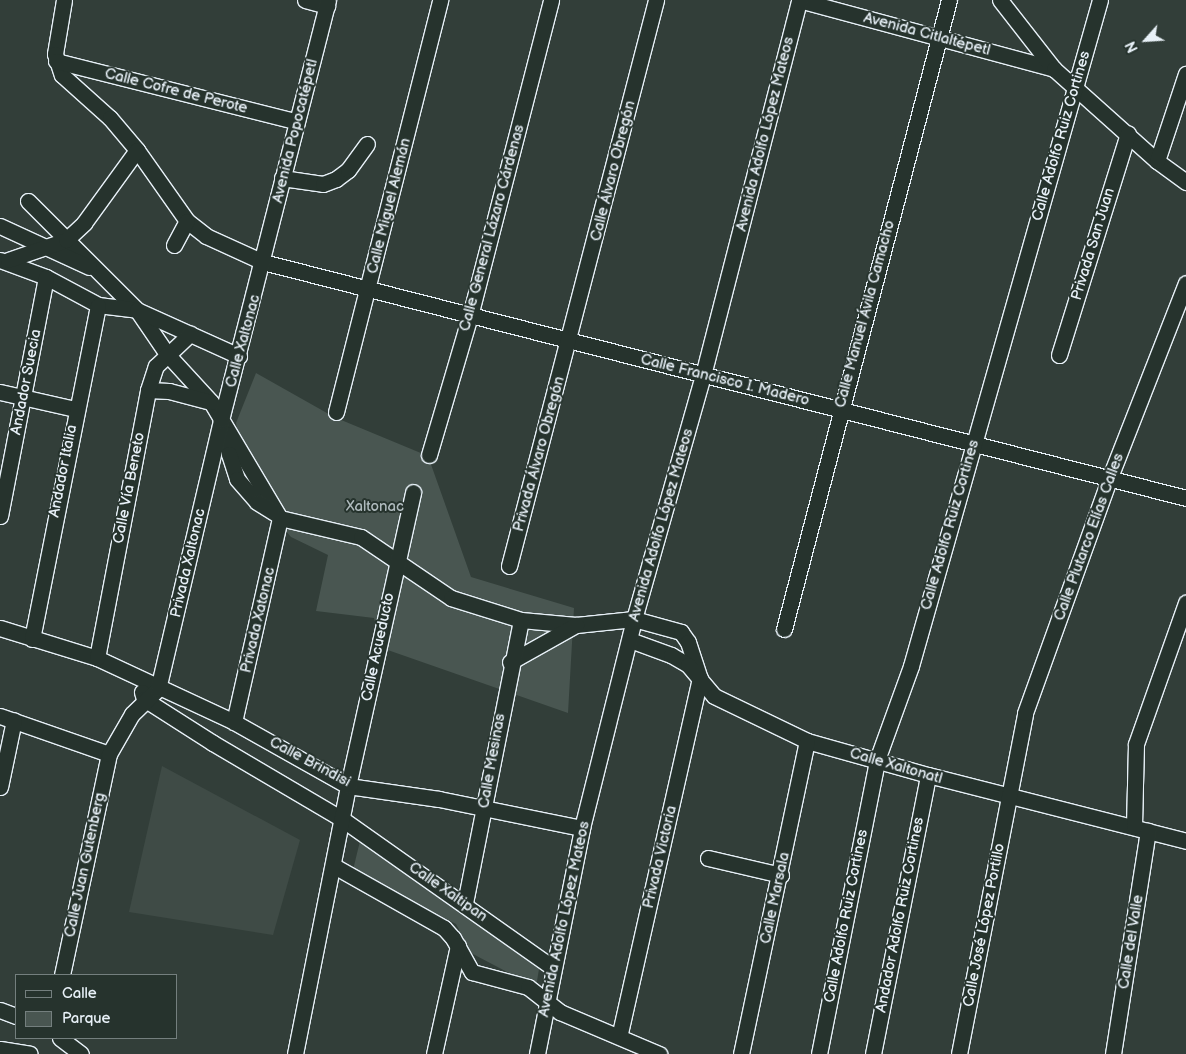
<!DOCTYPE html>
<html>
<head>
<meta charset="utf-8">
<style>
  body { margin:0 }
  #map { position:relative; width:1186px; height:1054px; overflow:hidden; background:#323e39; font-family:"Balsamiq Sans",sans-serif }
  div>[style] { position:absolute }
  .built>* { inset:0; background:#3f4b46 }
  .green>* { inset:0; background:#495651 }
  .roads { filter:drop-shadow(1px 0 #e8f1f8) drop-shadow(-1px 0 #e8f1f8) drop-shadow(0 1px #e8f1f8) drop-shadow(0 -1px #e8f1f8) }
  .minor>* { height:15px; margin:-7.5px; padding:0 7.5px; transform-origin:7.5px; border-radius:7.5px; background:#26332d }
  span { translate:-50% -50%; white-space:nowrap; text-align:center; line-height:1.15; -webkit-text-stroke:4px #26332d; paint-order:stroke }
  .street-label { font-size:15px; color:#e8f1f8 }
  .park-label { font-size:15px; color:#b0bbbe }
  .legend { position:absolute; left:15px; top:974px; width:162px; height:65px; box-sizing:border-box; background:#26332d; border:1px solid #747f7e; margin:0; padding:6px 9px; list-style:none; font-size:15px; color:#e8f1f8 }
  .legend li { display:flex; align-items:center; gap:10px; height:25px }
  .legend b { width:25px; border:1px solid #747f7e }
  .north { position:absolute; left:1121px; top:15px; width:50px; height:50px; -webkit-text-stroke:4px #26332d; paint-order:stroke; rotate:244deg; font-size:14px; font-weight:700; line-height:20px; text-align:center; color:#e8f1f8 }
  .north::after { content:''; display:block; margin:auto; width:18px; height:22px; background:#e8f1f8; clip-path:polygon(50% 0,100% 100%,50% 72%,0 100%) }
</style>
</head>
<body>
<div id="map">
  <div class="built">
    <div style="clip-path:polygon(162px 766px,300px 840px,273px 935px,129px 912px)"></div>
  </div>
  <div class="green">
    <div style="clip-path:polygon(256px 373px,334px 417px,428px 456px,471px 577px,574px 608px,568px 713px,382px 648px,374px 618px,316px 611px,328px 555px,291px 537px,245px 484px,236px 423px)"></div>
    <div style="clip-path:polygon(360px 841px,539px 969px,536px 987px,471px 953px,456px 924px,353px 870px)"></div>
  </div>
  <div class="roads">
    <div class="minor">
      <div style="left:64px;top:0;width:55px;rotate:99.5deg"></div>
      <div style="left:55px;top:54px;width:22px;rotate:72deg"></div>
      <div style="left:62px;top:75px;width:64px;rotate:41.9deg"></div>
      <div style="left:110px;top:118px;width:42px;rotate:49.8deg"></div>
      <div style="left:137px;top:150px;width:87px;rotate:54.8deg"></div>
      <div style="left:187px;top:221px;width:24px;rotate:38deg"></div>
      <div style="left:206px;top:236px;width:63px;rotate:24.5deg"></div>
      <div style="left:263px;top:262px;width:953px;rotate:14.34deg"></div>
      <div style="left:305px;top:0;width:23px;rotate:15deg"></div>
      <div style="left:799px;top:0;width:264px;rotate:15.1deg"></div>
      <div style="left:1000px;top:0;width:88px;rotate:52deg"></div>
      <div style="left:1054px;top:69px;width:138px;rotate:41.8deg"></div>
      <div style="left:1157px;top:161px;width:36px;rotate:36deg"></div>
      <div style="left:56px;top:61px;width:246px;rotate:14.1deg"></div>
      <div style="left:1157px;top:161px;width:92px;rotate:-71.6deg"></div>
      <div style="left:282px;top:178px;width:41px;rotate:8.3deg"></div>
      <div style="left:323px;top:184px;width:14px;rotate:-21deg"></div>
      <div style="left:336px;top:179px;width:15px;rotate:-37deg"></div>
      <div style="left:348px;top:170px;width:32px;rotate:-54deg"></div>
      <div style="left:28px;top:201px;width:154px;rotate:45deg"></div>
      <div style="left:137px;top:310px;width:53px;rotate:55.7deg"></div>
      <div style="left:167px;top:354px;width:65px;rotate:47.5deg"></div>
      <div style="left:211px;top:402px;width:135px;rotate:59.3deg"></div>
      <div style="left:280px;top:518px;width:83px;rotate:13.2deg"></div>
      <div style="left:361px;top:537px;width:109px;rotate:34.1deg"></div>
      <div style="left:451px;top:598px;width:73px;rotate:17.4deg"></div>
      <div style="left:521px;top:620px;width:55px;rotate:5.2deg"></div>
      <div style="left:576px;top:625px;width:58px;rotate:-5.9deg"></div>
      <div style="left:634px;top:619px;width:49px;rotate:15.5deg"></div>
      <div style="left:681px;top:632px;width:12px;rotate:55deg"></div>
      <div style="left:688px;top:642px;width:38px;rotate:72deg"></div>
      <div style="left:700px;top:678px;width:367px;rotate:102.7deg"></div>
      <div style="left:0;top:226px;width:98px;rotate:24.7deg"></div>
      <div style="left:174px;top:245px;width:27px;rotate:-62deg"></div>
      <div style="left:0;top:260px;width:49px;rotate:20.3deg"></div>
      <div style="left:46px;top:277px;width:59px;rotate:28.3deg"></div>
      <div style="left:98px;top:305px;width:39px;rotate:7deg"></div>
      <div style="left:137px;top:310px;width:112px;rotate:24.3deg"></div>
      <div style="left:8px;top:260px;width:61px;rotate:-19deg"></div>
      <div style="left:66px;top:240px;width:25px;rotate:-43deg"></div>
      <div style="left:84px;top:223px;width:90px;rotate:-54deg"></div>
      <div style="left:1059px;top:355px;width:232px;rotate:-72.7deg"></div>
      <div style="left:148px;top:390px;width:21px;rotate:3deg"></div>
      <div style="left:169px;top:391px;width:43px;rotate:14.7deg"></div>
      <div style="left:0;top:392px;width:77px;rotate:12.8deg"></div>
      <div style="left:336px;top:412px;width:425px;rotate:-75.8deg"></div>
      <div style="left:229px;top:434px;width:20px;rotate:90deg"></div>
      <div style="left:229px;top:454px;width:26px;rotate:72deg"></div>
      <div style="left:237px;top:479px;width:30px;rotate:49deg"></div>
      <div style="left:257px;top:502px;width:22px;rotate:32deg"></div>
      <div style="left:429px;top:455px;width:145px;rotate:-73.6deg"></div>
      <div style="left:470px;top:316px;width:326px;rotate:-75.6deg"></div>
      <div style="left:0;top:516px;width:243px;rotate:-79.1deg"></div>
      <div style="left:509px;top:566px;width:585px;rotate:-75.44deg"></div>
      <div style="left:0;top:628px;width:102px;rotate:17.2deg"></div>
      <div style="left:97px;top:658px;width:151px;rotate:25deg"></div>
      <div style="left:234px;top:722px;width:131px;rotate:29.3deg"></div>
      <div style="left:348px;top:786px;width:92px;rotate:8.1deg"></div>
      <div style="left:439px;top:799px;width:146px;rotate:11.5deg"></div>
      <div style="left:784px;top:629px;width:650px;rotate:-75.3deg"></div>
      <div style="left:32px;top:639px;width:340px;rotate:-78.8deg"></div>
      <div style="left:630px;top:640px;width:44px;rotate:20.1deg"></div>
      <div style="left:671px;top:655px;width:20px;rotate:30deg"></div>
      <div style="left:688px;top:665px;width:40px;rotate:50deg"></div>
      <div style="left:714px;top:696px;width:103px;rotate:25.8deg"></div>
      <div style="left:807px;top:741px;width:126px;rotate:15.7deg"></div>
      <div style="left:928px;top:775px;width:266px;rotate:14.3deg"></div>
      <div style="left:97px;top:658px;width:273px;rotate:-79.2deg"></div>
      <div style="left:148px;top:390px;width:25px;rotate:-72deg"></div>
      <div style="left:156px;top:366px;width:47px;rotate:-43.3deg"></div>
      <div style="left:510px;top:662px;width:76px;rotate:-29.3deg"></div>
      <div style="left:142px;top:692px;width:7px;rotate:74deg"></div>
      <div style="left:144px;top:699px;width:82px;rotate:32.5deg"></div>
      <div style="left:213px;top:743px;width:150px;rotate:30.5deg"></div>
      <div style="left:342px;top:819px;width:257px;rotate:35.2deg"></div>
      <div style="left:0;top:716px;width:115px;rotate:19.2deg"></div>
      <div style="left:234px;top:722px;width:209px;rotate:-77.3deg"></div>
      <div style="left:0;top:787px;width:68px;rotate:-78.2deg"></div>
      <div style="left:1134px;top:826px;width:82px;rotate:-88.6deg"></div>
      <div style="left:1136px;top:744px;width:150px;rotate:-70.5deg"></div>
      <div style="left:708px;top:858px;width:75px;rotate:13.1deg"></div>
      <div style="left:334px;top:866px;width:126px;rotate:29.4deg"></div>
      <div style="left:444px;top:928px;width:13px;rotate:48deg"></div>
      <div style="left:453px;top:938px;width:39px;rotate:61deg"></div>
      <div style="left:472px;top:972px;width:58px;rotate:15deg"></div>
      <div style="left:528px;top:987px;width:41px;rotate:38deg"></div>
      <div style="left:560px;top:1012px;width:108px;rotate:23deg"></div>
      <div style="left:465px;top:903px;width:288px;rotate:-78.8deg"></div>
      <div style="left:62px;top:975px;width:226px;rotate:-78deg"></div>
      <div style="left:109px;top:754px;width:46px;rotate:-60.1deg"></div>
      <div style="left:132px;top:714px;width:36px;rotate:-44deg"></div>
      <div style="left:158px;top:689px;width:276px;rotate:-76.8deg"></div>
      <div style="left:221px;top:420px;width:433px;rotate:-75.7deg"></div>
      <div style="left:0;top:1010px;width:17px;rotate:21deg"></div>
      <div style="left:60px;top:1038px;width:26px;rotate:37deg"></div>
      <div style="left:0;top:1049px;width:30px;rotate:9deg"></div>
      <div style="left:295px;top:1054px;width:273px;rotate:-78.8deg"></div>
      <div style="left:348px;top:786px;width:301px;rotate:-77.5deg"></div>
      <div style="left:434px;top:1054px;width:111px;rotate:-77.5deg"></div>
      <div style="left:537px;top:1054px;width:230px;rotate:-78.7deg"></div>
      <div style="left:582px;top:828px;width:215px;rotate:-76deg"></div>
      <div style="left:634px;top:619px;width:254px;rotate:-74.2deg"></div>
      <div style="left:703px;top:375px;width:387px;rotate:-75.6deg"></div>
      <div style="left:741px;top:1054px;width:320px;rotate:-78.1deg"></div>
      <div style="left:819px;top:1054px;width:300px;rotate:-78.8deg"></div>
      <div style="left:877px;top:760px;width:100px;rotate:-70.1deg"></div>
      <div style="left:911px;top:666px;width:692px;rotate:-74.16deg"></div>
      <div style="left:873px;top:1054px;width:284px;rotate:-78.8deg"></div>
      <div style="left:959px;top:1054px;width:347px;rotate:-79deg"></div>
      <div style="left:1025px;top:713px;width:251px;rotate:-70.2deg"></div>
      <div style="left:1110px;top:477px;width:208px;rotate:-68.6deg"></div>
      <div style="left:1113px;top:1054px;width:226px;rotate:-81.1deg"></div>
    </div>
  </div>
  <div class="street-label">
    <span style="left:927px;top:34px;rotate:15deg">Avenida Citlaltépetl</span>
    <span style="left:176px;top:91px;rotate:14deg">Calle Cofre de Perote</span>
    <span style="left:295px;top:131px;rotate:-76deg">Avenida Popocatépetl</span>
    <span style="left:765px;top:134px;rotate:-76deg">Avenida Adolfo López Mateos</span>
    <span style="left:1061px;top:136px;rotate:-74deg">Calle Adolfo Ruiz Cortines</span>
    <span style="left:613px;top:171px;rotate:-76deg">Calle Álvaro Obregón</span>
    <span style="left:389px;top:206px;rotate:-76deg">Calle Miguel Alemán</span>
    <span style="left:492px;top:228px;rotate:-75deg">Calle General Lázaro Cárdenas</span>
    <span style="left:1093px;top:244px;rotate:-73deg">Privada San Juan</span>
    <span style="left:865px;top:314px;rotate:-75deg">Calle Manuel Ávila Camacho</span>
    <span style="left:243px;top:341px;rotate:-75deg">Calle Xaltonac</span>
    <span style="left:725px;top:380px;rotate:14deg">Calle Francisco I. Madero</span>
    <span style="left:26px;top:382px;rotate:-79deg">Andador Suecia</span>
    <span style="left:539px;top:454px;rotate:-75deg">Privada Álvaro Obregón</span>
    <span style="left:63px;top:471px;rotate:-79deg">Andador Italia</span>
    <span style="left:129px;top:488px;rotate:-79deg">Calle Vía Beneto</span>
    <span style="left:661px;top:525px;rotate:-74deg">Avenida Adolfo López Mateos</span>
    <span style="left:950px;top:525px;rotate:-74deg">Calle Adolfo Ruiz Cortines</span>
    <span style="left:1089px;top:537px;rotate:-70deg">Calle Plutarco Elías Calles</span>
    <span style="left:188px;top:563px;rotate:-77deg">Privada Xaltonac</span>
    <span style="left:258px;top:620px;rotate:-77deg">Privada Xatonac</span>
    <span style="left:378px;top:647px;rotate:-78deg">Calle Acueducto</span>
    <span style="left:492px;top:761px;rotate:-80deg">Calle Mesinas</span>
    <span style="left:310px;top:762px;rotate:28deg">Calle Brindisi</span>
    <span style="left:896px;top:766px;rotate:16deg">Calle Xaltonatl</span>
    <span style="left:660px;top:857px;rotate:-77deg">Privada Victoria</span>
    <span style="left:85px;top:865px;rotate:-78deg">Calle Juan Gutenberg</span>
    <span style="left:448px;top:892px;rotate:35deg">Calle Xaltipan</span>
    <span style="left:775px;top:898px;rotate:-78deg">Calle Marsala</span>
    <span style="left:900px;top:915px;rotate:-79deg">Andador Adolfo Ruiz Cortines</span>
    <span style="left:846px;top:916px;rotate:-79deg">Calle Adolfo Ruiz Cortines</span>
    <span style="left:564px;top:919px;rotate:-78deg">Avenida Adolfo López Mateos</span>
    <span style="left:984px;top:925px;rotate:-79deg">Calle José López Portillo</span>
    <span style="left:1131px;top:942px;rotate:-81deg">Calle del Valle</span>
  </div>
  <div class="park-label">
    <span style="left:375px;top:507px">Xaltonac</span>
  </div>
  <ul class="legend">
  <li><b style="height:6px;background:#26332d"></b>Calle</li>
  <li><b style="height:14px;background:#495651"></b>Parque</li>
  </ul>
  <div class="north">N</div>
</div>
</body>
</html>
